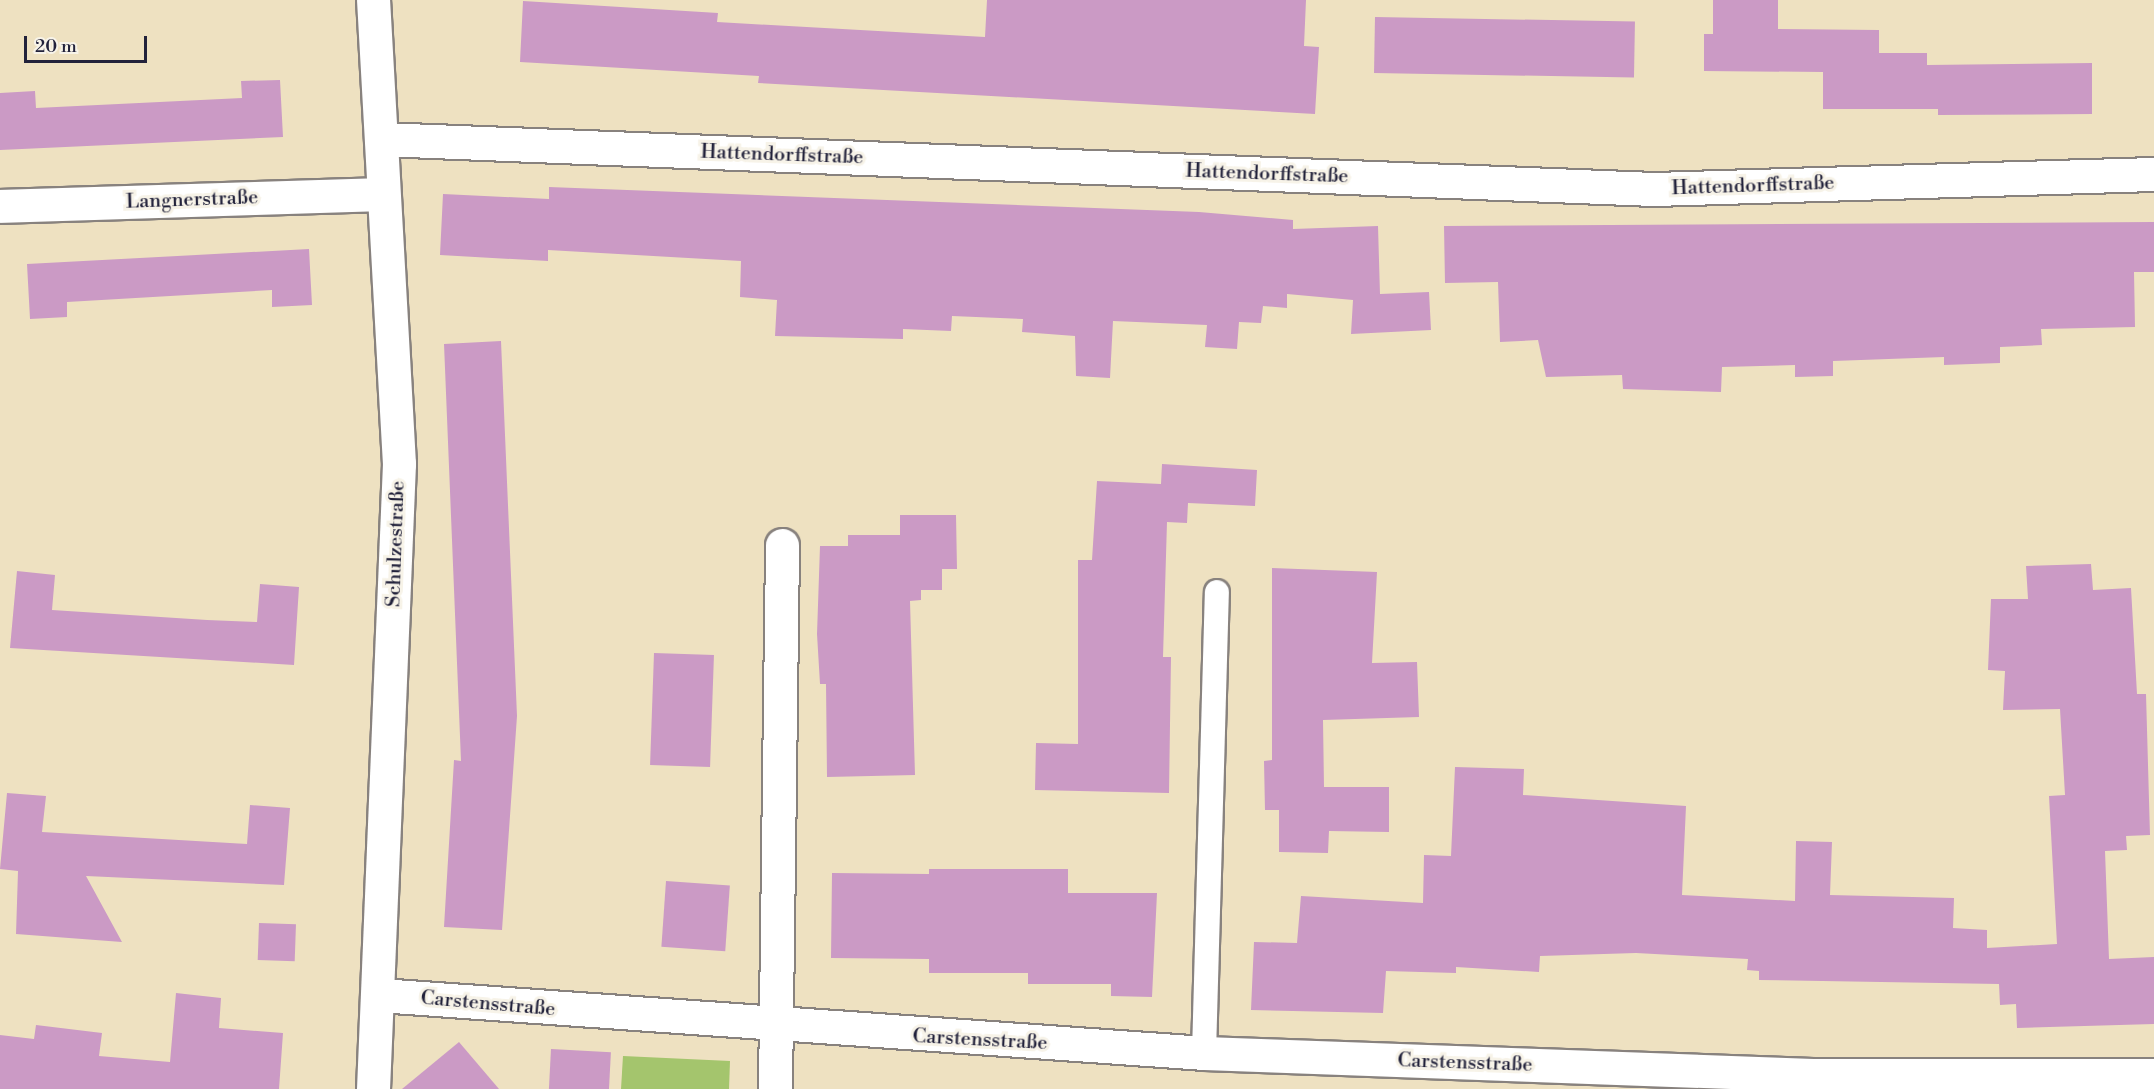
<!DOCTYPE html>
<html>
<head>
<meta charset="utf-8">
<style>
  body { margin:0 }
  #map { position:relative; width:2154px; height:1089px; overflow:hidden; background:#eee1c1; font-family:"Libre Bodoni",serif }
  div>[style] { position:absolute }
  .green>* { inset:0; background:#a4c56d }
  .building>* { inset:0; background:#cb9ac5; transform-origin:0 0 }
  .roads { filter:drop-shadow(2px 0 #88827e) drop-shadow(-2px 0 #88827e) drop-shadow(0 2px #88827e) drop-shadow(0 -2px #88827e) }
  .service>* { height:24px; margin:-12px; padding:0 12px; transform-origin:12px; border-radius:12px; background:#fff }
  .minor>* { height:33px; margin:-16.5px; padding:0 16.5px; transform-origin:16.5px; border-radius:16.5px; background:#fff }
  span { translate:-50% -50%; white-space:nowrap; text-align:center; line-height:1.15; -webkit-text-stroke:6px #f7f3e8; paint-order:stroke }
  .street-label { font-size:20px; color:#22223b }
  .scale { position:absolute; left:24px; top:36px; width:123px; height:27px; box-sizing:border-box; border:3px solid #22223b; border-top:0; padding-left:8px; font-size:18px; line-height:21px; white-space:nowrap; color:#22223b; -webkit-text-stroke:4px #f7f3e8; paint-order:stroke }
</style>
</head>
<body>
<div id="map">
  <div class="green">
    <div style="clip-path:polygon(623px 1056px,730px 1061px,729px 1089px,621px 1089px)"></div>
  </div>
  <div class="building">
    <div style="clip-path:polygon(987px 0,1306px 0,1304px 46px,1319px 47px,1315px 114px,758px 83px,759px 76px,520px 62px,523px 1px,718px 13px,717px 22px,985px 37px)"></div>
    <div style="clip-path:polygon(1713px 0,1778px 0,1778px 29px,1879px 30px,1879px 53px,1927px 53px,1927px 65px,2092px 63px,2092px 114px,1938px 115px,1938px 109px,1823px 109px,1823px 72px,1704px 71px,1704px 34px,1713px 34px)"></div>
    <div style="left:1375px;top:17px;width:260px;height:56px;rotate:1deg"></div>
    <div style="clip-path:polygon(280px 80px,283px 137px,0 150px,0 93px,35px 91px,36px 108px,242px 98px,241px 81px)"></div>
    <div style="clip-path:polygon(549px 187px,1199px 212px,1293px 220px,1293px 229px,1378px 226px,1380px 294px,1429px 292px,1431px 330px,1351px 334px,1353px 300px,1287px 294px,1287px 308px,1263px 306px,1261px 323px,1239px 322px,1237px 349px,1205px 347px,1207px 325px,1113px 321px,1110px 378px,1076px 376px,1075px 336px,1022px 332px,1023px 319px,952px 316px,951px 331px,903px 329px,903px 339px,775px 336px,777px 300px,740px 297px,741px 261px,548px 250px,548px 261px,440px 255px,443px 194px,549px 199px)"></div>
    <div style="clip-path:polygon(2154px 222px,2154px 272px,2134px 272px,2135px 327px,2041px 329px,2042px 345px,2000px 347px,2000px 363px,1944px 365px,1944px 357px,1833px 361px,1833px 376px,1795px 377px,1795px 365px,1722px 367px,1721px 392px,1623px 389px,1622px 375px,1546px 377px,1538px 340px,1500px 342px,1498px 282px,1445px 283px,1444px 226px)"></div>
    <div style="clip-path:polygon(309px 249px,312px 305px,272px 307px,272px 290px,67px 302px,67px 317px,30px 319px,27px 264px)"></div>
    <div style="clip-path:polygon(501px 341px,517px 716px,502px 930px,444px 927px,454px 760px,461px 761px,444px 344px)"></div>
    <div style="clip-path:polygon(1162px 464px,1257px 470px,1255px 506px,1188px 503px,1187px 523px,1167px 522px,1163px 657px,1171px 657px,1169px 793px,1035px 790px,1036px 743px,1078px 744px,1078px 560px,1092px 560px,1097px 481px,1161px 484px)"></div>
    <div style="clip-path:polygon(900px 515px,956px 515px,957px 569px,942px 569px,942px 590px,921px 590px,921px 600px,910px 601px,915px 775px,827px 777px,826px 684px,820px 684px,817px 634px,820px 546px,848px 546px,848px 535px,900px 535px)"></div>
    <div style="clip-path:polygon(2091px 564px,2093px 590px,2131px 588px,2137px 694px,2146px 694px,2150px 835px,2126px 836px,2127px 850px,2105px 851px,2109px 959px,2154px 957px,2154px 1024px,2017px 1028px,2016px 1004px,2000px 1005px,1999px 984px,1759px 980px,1759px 971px,1747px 970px,1748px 959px,1636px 953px,1540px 956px,1539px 972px,1456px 967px,1456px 973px,1386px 971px,1383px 1013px,1251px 1010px,1254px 942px,1297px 943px,1301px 896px,1423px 903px,1424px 855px,1451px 856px,1455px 767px,1524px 769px,1523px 795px,1686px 806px,1682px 895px,1795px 901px,1796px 841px,1832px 842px,1830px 895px,1954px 898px,1953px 928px,1987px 930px,1987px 948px,2057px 944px,2049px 796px,2065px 795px,2060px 709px,2003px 710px,2005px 671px,1988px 670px,1991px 599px,2028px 599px,2026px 566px)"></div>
    <div style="clip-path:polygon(1272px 568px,1377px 572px,1372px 663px,1417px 662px,1419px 717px,1323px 720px,1324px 787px,1389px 787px,1389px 832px,1329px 831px,1328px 853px,1279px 852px,1279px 810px,1265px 810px,1264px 761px,1272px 760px)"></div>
    <div style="clip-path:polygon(17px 571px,55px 575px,52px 610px,207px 620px,257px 622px,260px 584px,299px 587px,294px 665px,10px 648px)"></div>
    <div style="left:654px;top:653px;width:60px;height:112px;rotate:2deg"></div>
    <div style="clip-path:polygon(7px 793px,46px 796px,42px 832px,247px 844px,250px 805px,290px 808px,284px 885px,86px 876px,122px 942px,16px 934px,18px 871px,0 869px)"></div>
    <div style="clip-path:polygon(929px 869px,1068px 869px,1068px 893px,1157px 893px,1152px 997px,1111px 996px,1111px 984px,1028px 984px,1028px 973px,929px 973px,929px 959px,831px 958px,832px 873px,929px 874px)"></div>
    <div style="left:666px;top:881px;width:64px;height:66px;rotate:4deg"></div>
    <div style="left:259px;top:923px;width:37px;height:37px;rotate:2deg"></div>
    <div style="clip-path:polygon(176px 993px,221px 998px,219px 1028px,283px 1033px,279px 1089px,0 1089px,0 1035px,34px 1039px,36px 1025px,102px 1033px,99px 1056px,170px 1062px)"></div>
    <div style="clip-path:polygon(459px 1042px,499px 1089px,402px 1089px)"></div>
    <div style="left:551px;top:1049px;width:60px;height:40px;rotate:3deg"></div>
  </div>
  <div class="roads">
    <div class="service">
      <div style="left:1204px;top:1053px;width:461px;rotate:-88.4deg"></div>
    </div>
    <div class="minor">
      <div style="left:381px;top:139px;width:1274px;rotate:2.25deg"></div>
      <div style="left:1654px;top:189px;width:500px;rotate:-1.72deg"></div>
      <div style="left:0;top:206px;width:383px;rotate:-1.8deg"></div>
      <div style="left:379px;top:995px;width:827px;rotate:4.02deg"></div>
      <div style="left:1204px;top:1053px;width:609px;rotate:2.07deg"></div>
      <div style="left:1813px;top:1075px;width:341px"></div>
      <div style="left:373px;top:1089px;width:626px;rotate:-87.62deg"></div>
      <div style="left:399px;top:464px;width:465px;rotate:-93.2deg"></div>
      <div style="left:775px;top:1089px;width:544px;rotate:-89.26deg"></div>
    </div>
  </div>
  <div class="street-label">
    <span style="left:782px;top:155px;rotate:2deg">Hattendorffstraße</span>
    <span style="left:1267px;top:174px;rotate:2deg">Hattendorffstraße</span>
    <span style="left:1753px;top:186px;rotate:-2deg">Hattendorffstraße</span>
    <span style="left:192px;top:200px;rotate:-2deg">Langnerstraße</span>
    <span style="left:396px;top:544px;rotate:-88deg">Schulzestraße</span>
    <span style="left:488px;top:1004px;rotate:5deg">Carstensstraße</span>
    <span style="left:980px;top:1040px;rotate:3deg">Carstensstraße</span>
    <span style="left:1465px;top:1063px;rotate:2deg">Carstensstraße</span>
  </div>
  <div class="scale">20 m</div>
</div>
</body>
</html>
